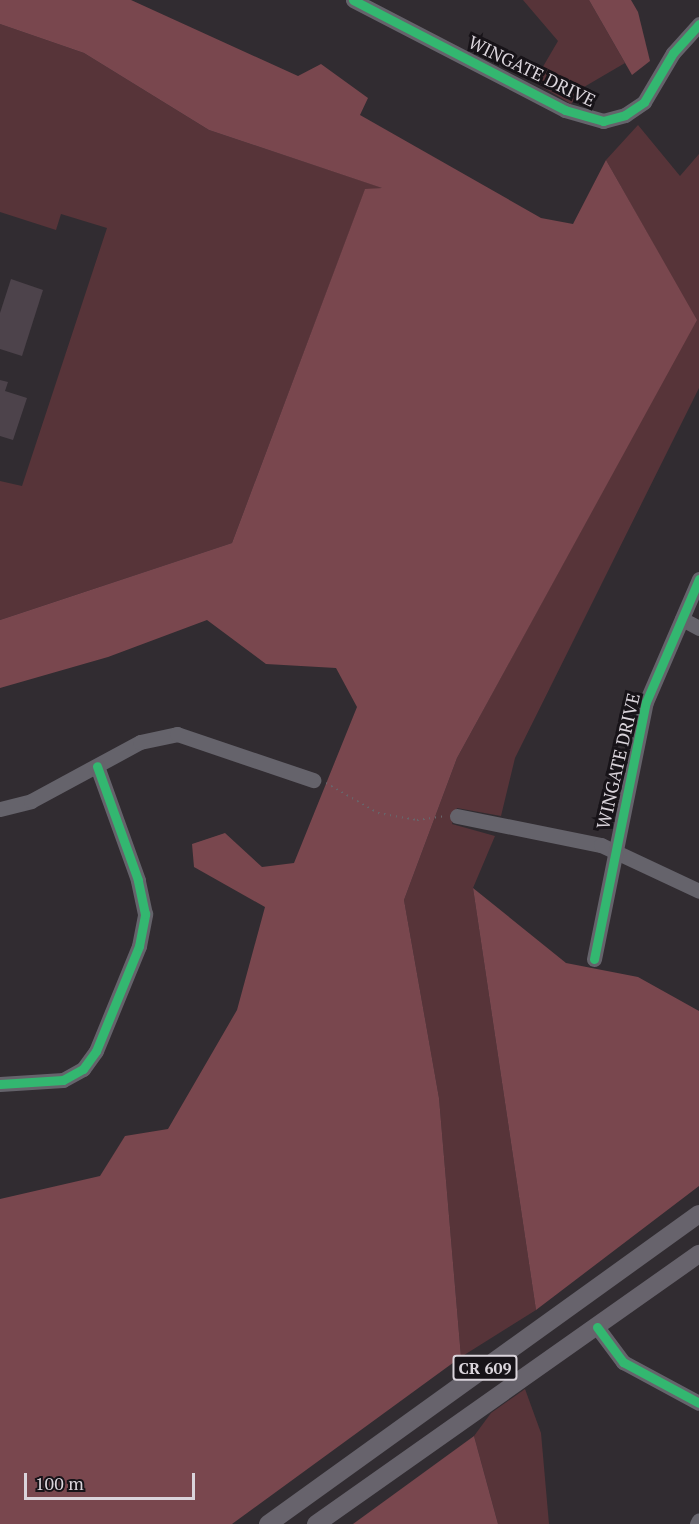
<!DOCTYPE html>
<html>
<head>
<meta charset="utf-8">
<style>
  body { margin:0 }
  #map { position:relative; width:699px; height:1524px; overflow:hidden; background:#312c31; font-family:"PT Serif",serif }
  div>[style] { position:absolute }
  .green>* { inset:0; background:#573439 }
  .forest>* { inset:0; background:#79474e }
  .building>* { inset:0; background:#4d434b }
  .path>* { height:2px; margin-top:-1px; transform-origin:0; background:repeating-linear-gradient(90deg,#67656a 0 1.5px,transparent 0 6px) }
  .minor>* { height:15px; margin:-7.5px; padding:0 7.5px; transform-origin:7.5px; border-radius:7.5px; background:#65636b }
  .major>* { height:18px; margin:-9px; padding:0 9px; transform-origin:9px; border-radius:9px; background:#67636c }
  .cycleway>* { height:9px; margin:-4.5px; padding:0 4.5px; transform-origin:4.5px; border-radius:4.5px; background:#33b770 }
  span { translate:-50% -50%; white-space:nowrap; text-align:center; line-height:1.15; -webkit-text-stroke:6px #171318; paint-order:stroke }
  .shield-label span { padding:2px 4px; background:#171318; border:2px solid; border-radius:4px; -webkit-text-stroke-width:0 }
  .shield-label { font-size:16px; color:#dad4db; font-weight:700 }
  .street-label { font-size:18px; color:#dad4db }
  .scale { position:absolute; left:24px; top:1473px; width:171px; height:27px; box-sizing:border-box; border:3px solid #dad4db; border-top:0; padding-left:8px; font-size:18px; line-height:21px; white-space:nowrap; color:#dad4db; -webkit-text-stroke:4px #171318; paint-order:stroke }
</style>
</head>
<body>
<div id="map">
  <div class="green">
    <div style="clip-path:polygon(523px 0,589px 0,625px 63px,584px 87px,571px 104px,534px 82px,558px 41px)"></div>
    <div style="clip-path:polygon(0 24px,84px 53px,209px 130px,383px 188px,365px 190px,232px 543px,0 620px,0 481px,22px 486px,107px 228px,61px 214px,56px 230px,0 212px)"></div>
    <div style="clip-path:polygon(638px 125px,680px 176px,699px 154px,699px 388px,515px 758px,501px 816px,457px 808px,452px 824px,495px 836px,473px 888px,536px 1310px,461px 1357px,439px 1098px,404px 900px,457px 758px,696px 320px,606px 160px)"></div>
    <div style="clip-path:polygon(525px 1389px,541px 1433px,549px 1524px,498px 1524px,474px 1436px,491px 1413px)"></div>
  </div>
  <div class="forest">
    <div style="clip-path:polygon(0 0,131px 0,298px 76px,321px 64px,368px 98px,360px 115px,541px 218px,573px 224px,606px 160px,697px 320px,457px 758px,404px 900px,439px 1098px,461px 1357px,232px 1524px,0 1524px,0 1199px,100px 1176px,125px 1136px,168px 1129px,237px 1010px,265px 907px,194px 867px,192px 844px,225px 833px,262px 867px,294px 863px,357px 707px,336px 668px,266px 664px,207px 620px,108px 657px,0 688px,0 620px,232px 543px,365px 189px,382px 188px,209px 130px,84px 53px,0 24px)"></div>
    <div style="clip-path:polygon(589px 0,631px 0,638px 12px,650px 61px,632px 75px)"></div>
    <div style="clip-path:polygon(473px 888px,566px 963px,638px 977px,699px 1011px,699px 1186px,536px 1310px)"></div>
    <div style="clip-path:polygon(474px 1436px,498px 1524px,353px 1524px)"></div>
  </div>
  <div class="building">
    <div style="clip-path:polygon(11px 279px,43px 290px,22px 356px,0 349px,0 313px)"></div>
    <div style="clip-path:polygon(0 380px,8px 382px,5px 391px,27px 398px,13px 440px,0 436px)"></div>
  </div>
  <div class="path">
    <div style="left:326px;top:783px;width:60px;rotate:30deg"></div>
    <div style="left:378px;top:813px;width:40px;rotate:10deg"></div>
    <div style="left:417px;top:820px;width:29px;rotate:-8deg"></div>
  </div>
  <div class="minor">
    <div style="left:353px;top:0;width:239px;rotate:27.4deg"></div>
    <div style="left:565px;top:110px;width:40px;rotate:16deg"></div>
    <div style="left:603px;top:121px;width:23px;rotate:-15deg"></div>
    <div style="left:625px;top:115px;width:23px;rotate:-34deg"></div>
    <div style="left:644px;top:102px;width:57px;rotate:-59.4deg"></div>
    <div style="left:673px;top:53px;width:39px;rotate:-48deg"></div>
    <div style="left:682px;top:619px;width:19px;rotate:28deg"></div>
    <div style="left:0;top:809px;width:32px;rotate:-14deg"></div>
    <div style="left:31px;top:801px;width:124px;rotate:-28.4deg"></div>
    <div style="left:140px;top:742px;width:38px;rotate:-12deg"></div>
    <div style="left:177px;top:734px;width:144px;rotate:18.7deg"></div>
    <div style="left:457px;top:816px;width:147px;rotate:11.4deg"></div>
    <div style="left:601px;top:845px;width:108px;rotate:25.1deg"></div>
    <div style="left:594px;top:959px;width:262px;rotate:-78.6deg"></div>
    <div style="left:646px;top:702px;width:134px;rotate:-66.7deg"></div>
    <div style="left:0;top:1084px;width:63px;rotate:-3.6deg"></div>
    <div style="left:63px;top:1080px;width:23px;rotate:-29deg"></div>
    <div style="left:83px;top:1069px;width:22px;rotate:-54deg"></div>
    <div style="left:96px;top:1051px;width:113px;rotate:-67.7deg"></div>
    <div style="left:139px;top:946px;width:33px;rotate:-79deg"></div>
    <div style="left:145px;top:914px;width:35px;rotate:-102deg"></div>
    <div style="left:138px;top:880px;width:121px;rotate:-109.8deg"></div>
    <div style="left:597px;top:1327px;width:44px;rotate:53.4deg"></div>
    <div style="left:623px;top:1362px;width:86px;rotate:28.3deg"></div>
    <div style="left:697px;top:1524px;width:4px;rotate:-63deg"></div>
  </div>
  <div class="major">
    <div style="left:268px;top:1524px;width:531px;rotate:-35.73deg"></div>
    <div style="left:316px;top:1524px;width:469px;rotate:-35.2deg"></div>
  </div>
  <div class="cycleway">
    <div style="left:353px;top:0;width:239px;rotate:27.4deg"></div>
    <div style="left:565px;top:110px;width:40px;rotate:16deg"></div>
    <div style="left:603px;top:121px;width:23px;rotate:-15deg"></div>
    <div style="left:625px;top:115px;width:23px;rotate:-34deg"></div>
    <div style="left:644px;top:102px;width:57px;rotate:-59.4deg"></div>
    <div style="left:673px;top:53px;width:39px;rotate:-48deg"></div>
    <div style="left:594px;top:959px;width:262px;rotate:-78.6deg"></div>
    <div style="left:646px;top:702px;width:134px;rotate:-66.7deg"></div>
    <div style="left:0;top:1084px;width:63px;rotate:-3.6deg"></div>
    <div style="left:63px;top:1080px;width:23px;rotate:-29deg"></div>
    <div style="left:83px;top:1069px;width:22px;rotate:-54deg"></div>
    <div style="left:96px;top:1051px;width:113px;rotate:-67.7deg"></div>
    <div style="left:139px;top:946px;width:33px;rotate:-79deg"></div>
    <div style="left:145px;top:914px;width:35px;rotate:-102deg"></div>
    <div style="left:138px;top:880px;width:121px;rotate:-109.8deg"></div>
    <div style="left:597px;top:1327px;width:44px;rotate:53.4deg"></div>
    <div style="left:623px;top:1362px;width:86px;rotate:28.3deg"></div>
  </div>
  <div class="shield-label">
    <span style="left:485px;top:1368px">CR 609</span>
  </div>
  <div class="street-label">
    <span style="left:532px;top:71px;rotate:26deg">WINGATE DRIVE</span>
    <span style="left:618px;top:761px;rotate:-77deg">WINGATE DRIVE</span>
  </div>
  <div class="scale">100 m</div>
</div>
</body>
</html>
